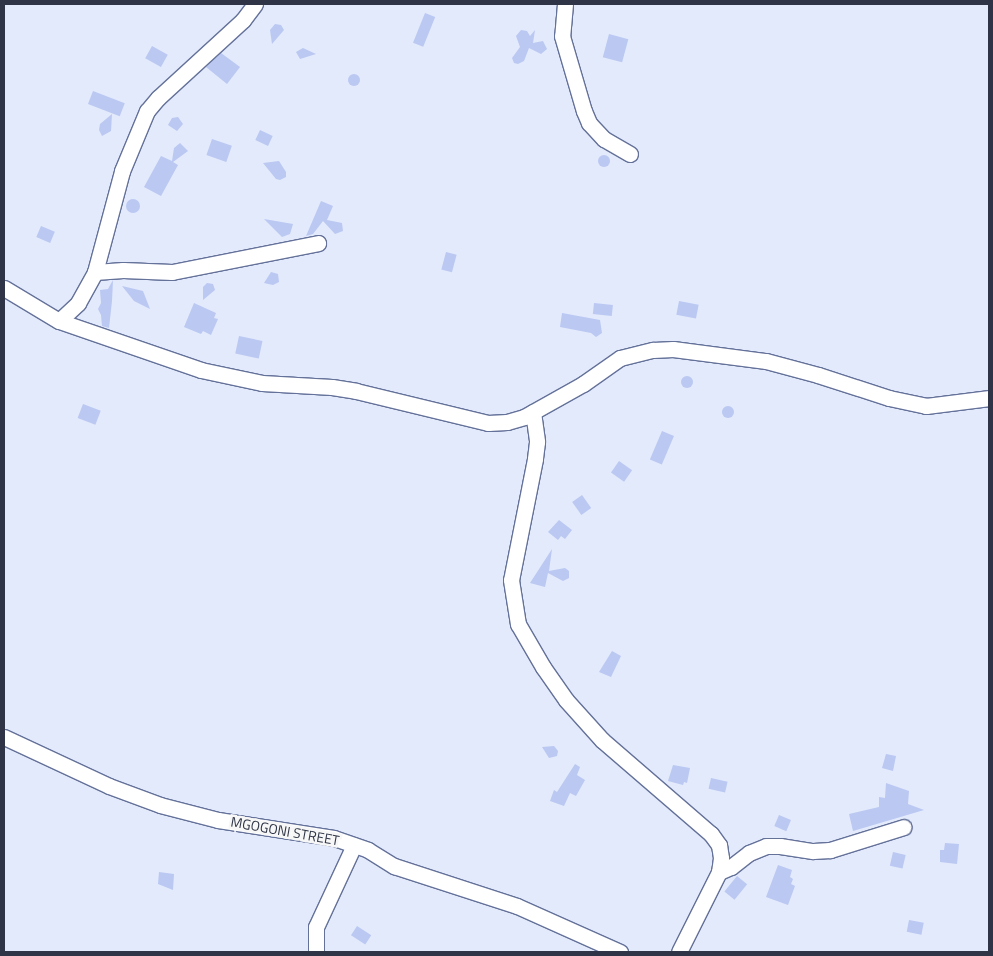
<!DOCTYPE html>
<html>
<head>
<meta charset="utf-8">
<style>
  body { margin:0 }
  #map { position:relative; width:993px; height:956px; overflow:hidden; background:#e3eafc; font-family:"Titillium Web",sans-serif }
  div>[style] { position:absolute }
  .building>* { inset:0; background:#bac8f2; transform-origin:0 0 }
  .round { border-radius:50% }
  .roads { filter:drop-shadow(1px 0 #647199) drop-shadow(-1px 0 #647199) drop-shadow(0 1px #647199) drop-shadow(0 -1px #647199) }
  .street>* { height:15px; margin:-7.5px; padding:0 7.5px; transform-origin:7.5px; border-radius:7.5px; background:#fff }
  span { translate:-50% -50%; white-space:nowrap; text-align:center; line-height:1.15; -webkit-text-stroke:5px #f7f7f7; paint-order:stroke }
  .street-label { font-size:14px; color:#2f3546 }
  .frame { position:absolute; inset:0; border:5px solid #2f3546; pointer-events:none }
</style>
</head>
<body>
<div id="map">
  <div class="building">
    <div style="left:425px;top:13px;width:11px;height:32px;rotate:22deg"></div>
    <div style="clip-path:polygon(275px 24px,281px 25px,284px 30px,272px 44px,270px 30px)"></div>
    <div style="clip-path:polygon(521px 30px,527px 31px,530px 36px,535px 30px,533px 43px,543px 41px,547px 49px,541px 54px,529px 48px,524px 61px,518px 64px,514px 63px,512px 58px,520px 47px,516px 36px)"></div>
    <div style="left:609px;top:34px;width:20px;height:24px;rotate:15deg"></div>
    <div style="left:152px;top:46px;width:18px;height:14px;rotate:29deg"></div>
    <div style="clip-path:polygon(303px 48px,316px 54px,300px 59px,296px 52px)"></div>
    <div style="clip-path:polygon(221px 53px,240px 67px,227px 84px,206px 67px)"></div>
    <div class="round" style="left:348px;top:74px;width:12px;height:12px"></div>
    <div style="left:93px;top:91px;width:34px;height:14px;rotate:21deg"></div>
    <div style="clip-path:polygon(112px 114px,111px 131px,102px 136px,99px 130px,100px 124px)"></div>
    <div style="clip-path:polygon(178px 117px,183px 124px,177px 131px,168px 125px,172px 118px)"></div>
    <div style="left:260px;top:130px;width:14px;height:11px;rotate:25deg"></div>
    <div style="left:212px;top:139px;width:21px;height:17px;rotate:19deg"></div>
    <div style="clip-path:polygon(180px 143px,188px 151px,173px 162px,178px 165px,161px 196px,144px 187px,161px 156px,172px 161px,174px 148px)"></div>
    <div class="round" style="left:598px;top:155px;width:12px;height:12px"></div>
    <div style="clip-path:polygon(279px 161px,286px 172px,286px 177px,280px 180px,276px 179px,263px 163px)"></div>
    <div class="round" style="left:126px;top:199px;width:14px;height:14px"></div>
    <div style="clip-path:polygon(321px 201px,333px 206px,327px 220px,342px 223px,343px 231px,335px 234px,323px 221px,313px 234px,306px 236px)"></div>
    <div style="clip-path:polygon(264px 219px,293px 224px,290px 234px,282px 237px)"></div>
    <div style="left:41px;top:226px;width:15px;height:12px;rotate:23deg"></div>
    <div style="left:446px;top:252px;width:11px;height:18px;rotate:15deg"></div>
    <div style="clip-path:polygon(271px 272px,278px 274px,279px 282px,273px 285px,264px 283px)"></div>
    <div style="clip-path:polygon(113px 280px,112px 301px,109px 328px,102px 326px,101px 315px,98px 309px,101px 303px,100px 290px,108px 289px)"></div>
    <div style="clip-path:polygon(207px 283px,213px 284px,215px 290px,203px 300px,203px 287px)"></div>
    <div style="clip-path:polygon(122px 286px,143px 291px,150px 309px,134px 301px)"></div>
    <div style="left:679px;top:301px;width:20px;height:14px;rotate:11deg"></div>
    <div style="clip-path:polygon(194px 303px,216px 313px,214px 318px,218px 319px,211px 335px,203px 331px,201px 334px,184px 327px)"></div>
    <div style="left:594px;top:303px;width:19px;height:11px;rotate:6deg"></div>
    <div style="clip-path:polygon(562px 313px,600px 320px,602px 333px,596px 337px,591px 333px,560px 327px)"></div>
    <div style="left:239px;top:336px;width:24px;height:18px;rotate:12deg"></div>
    <div class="round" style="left:681px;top:376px;width:12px;height:12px"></div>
    <div style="left:83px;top:404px;width:19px;height:15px;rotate:21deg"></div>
    <div class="round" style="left:722px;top:406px;width:12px;height:12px"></div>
    <div style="left:662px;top:431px;width:13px;height:31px;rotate:23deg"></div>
    <div style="left:619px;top:461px;width:16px;height:14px;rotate:35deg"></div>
    <div style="left:582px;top:495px;width:16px;height:12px;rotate:55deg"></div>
    <div style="clip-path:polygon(559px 520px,572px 530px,565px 539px,561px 536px,558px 540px,548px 532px)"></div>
    <div style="clip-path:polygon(552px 549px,549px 571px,565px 568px,569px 571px,569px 578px,563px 581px,548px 573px,545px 587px,530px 583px)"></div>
    <div style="clip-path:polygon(612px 651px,621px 656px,611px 677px,599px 672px)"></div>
    <div style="clip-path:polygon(554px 746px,558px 751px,557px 756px,549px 758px,542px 747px)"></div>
    <div style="clip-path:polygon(886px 754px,896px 756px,893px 771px,882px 768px)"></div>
    <div style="clip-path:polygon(575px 764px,580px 767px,577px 775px,585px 780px,576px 796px,570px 793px,564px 806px,550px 801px,554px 790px,557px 792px)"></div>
    <div style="clip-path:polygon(673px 765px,690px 768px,687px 783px,684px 782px,683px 785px,668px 781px)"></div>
    <div style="left:711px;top:778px;width:17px;height:11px;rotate:13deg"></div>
    <div style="clip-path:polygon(886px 783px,909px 791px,908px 804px,924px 810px,853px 831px,849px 814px,879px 807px,879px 797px,885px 798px)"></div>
    <div style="left:779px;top:815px;width:13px;height:12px;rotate:23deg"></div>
    <div style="clip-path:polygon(945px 843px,959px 844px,957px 864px,940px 862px,940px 850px,944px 850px)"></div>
    <div style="left:893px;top:852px;width:13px;height:14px;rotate:13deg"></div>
    <div style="clip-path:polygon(778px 865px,792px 870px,790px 877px,793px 879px,791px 884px,795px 886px,788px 905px,766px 897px)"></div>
    <div style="clip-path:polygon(159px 872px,174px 874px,173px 890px,158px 884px)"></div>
    <div style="left:737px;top:876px;width:13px;height:20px;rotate:39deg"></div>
    <div style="left:909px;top:920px;width:15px;height:12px;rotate:11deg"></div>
    <div style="left:357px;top:926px;width:17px;height:11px;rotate:33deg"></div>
  </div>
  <div class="roads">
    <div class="street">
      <div style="left:565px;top:4px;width:32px;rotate:95deg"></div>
      <div style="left:562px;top:36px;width:78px;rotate:73.7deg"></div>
      <div style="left:584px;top:111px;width:13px;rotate:67deg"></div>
      <div style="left:589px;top:123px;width:22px;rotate:47deg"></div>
      <div style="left:604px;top:139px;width:30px;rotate:30deg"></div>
      <div style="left:95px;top:272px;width:28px;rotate:-4deg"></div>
      <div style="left:123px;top:270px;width:49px;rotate:2.3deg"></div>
      <div style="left:172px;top:272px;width:149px;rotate:-11.2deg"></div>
      <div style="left:4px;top:288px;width:64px;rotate:31deg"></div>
      <div style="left:59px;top:321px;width:150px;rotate:19deg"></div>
      <div style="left:201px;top:370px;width:62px;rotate:12deg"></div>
      <div style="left:262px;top:383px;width:70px;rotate:3.3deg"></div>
      <div style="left:332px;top:387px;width:24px;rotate:9deg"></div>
      <div style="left:356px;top:391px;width:136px;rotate:13.6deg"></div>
      <div style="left:488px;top:423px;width:19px;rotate:-3deg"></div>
      <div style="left:507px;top:422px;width:18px;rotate:-16deg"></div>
      <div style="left:524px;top:417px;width:68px;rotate:-29.2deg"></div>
      <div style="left:583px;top:384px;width:45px;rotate:-35.1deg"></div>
      <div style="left:620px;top:358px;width:34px;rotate:-14deg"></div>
      <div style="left:653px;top:350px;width:20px;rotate:-3deg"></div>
      <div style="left:673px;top:349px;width:94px;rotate:7.4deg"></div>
      <div style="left:766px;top:361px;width:54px;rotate:15.1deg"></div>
      <div style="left:818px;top:375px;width:75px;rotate:17.9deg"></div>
      <div style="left:889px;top:398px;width:38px;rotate:12deg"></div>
      <div style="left:926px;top:406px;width:64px;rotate:-7.2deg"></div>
      <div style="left:59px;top:321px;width:26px;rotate:-43deg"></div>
      <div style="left:78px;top:303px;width:35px;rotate:-61deg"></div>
      <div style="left:95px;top:272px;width:105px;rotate:-75deg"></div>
      <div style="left:122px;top:171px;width:65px;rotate:-67.4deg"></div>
      <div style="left:147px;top:111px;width:17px;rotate:-50deg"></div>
      <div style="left:158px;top:98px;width:115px;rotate:-42.5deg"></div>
      <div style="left:243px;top:20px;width:20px;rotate:-53deg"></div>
      <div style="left:533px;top:412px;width:30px;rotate:82deg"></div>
      <div style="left:537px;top:442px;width:17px;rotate:97deg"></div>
      <div style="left:535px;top:459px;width:123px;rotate:101.2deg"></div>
      <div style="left:511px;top:580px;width:45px;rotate:81deg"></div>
      <div style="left:518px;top:624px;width:50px;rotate:59.8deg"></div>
      <div style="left:543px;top:667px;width:40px;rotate:55.1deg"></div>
      <div style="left:566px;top:700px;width:54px;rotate:48deg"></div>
      <div style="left:602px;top:740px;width:144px;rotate:40.8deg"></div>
      <div style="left:711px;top:834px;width:14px;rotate:54deg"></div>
      <div style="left:719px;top:845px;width:13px;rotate:81deg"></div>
      <div style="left:721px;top:858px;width:14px;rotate:98deg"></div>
      <div style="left:719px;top:872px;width:89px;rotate:116.6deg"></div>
      <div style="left:4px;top:737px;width:116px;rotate:25deg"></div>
      <div style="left:109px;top:786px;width:54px;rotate:20.4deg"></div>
      <div style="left:160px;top:805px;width:60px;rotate:14.5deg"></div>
      <div style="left:218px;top:820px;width:117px;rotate:8.8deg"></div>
      <div style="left:334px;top:838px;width:36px;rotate:19deg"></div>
      <div style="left:368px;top:850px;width:31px;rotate:32deg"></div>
      <div style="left:394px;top:866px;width:129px;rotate:18deg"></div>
      <div style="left:517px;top:906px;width:113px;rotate:24.1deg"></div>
      <div style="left:719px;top:872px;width:13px;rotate:-23deg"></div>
      <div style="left:731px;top:867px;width:23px;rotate:-38deg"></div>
      <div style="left:749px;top:853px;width:18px;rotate:-22deg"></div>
      <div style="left:766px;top:846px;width:14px"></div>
      <div style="left:780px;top:846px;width:33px;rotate:9deg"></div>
      <div style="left:813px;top:851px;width:17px;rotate:-3deg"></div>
      <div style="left:830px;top:850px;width:77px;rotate:-17.3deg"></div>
      <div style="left:316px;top:952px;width:25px;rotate:-90deg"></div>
      <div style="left:316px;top:927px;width:90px;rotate:-65.1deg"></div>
    </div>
  </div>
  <div class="street-label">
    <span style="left:285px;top:831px;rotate:10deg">MGOGONI STREET</span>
  </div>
  <div class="frame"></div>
</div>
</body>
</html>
